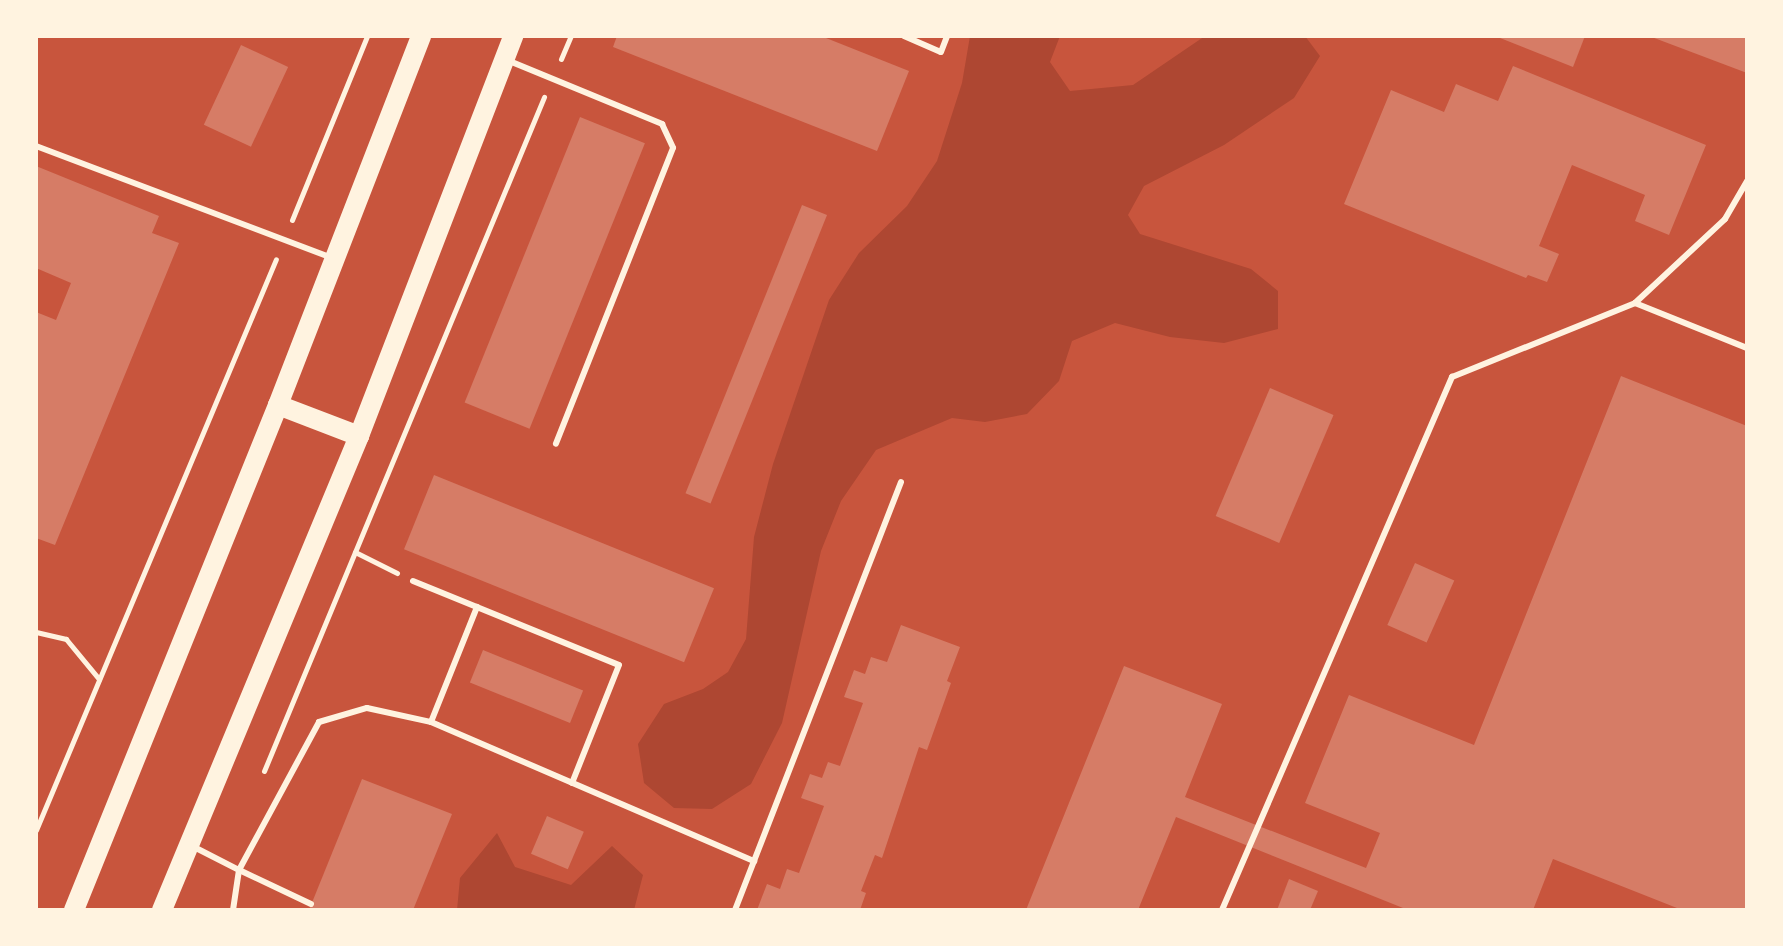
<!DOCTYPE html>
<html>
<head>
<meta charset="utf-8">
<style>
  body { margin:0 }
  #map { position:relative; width:1783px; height:946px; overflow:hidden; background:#c8553d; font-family:Ubuntu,sans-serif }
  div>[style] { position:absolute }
  .green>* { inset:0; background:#ae4732 }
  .building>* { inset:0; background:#d67c66; transform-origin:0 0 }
  .path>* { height:5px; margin:-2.5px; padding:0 2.5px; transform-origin:2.5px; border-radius:2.5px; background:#fff3e0 }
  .service>* { height:6px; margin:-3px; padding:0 3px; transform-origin:3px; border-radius:3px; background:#fff3e0 }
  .primary>* { height:20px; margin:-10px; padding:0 10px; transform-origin:10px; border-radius:10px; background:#fff3e0 }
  span { translate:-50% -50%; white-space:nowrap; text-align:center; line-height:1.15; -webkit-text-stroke:6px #fff3e0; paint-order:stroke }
  .frame { position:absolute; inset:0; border:38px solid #fff3e0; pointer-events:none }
</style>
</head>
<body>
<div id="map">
  <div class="green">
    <div style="clip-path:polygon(970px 36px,1060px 36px,1050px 62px,1070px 91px,1133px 85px,1205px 36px,1305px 36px,1320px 56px,1294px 98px,1224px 145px,1144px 186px,1128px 215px,1140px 234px,1251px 269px,1278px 291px,1278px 329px,1224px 343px,1170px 337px,1115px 323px,1072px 341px,1059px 381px,1027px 414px,985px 422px,952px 418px,876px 450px,841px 501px,821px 551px,782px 723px,751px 784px,712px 809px,674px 808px,644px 783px,638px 744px,664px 704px,703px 689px,728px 672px,746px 639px,754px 537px,773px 464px,829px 300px,859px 253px,907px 206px,937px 161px,962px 83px)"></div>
    <div style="clip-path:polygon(497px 833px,515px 867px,571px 885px,612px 846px,643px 875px,634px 910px,457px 910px,460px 878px)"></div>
  </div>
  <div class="building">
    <div style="clip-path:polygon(617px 36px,821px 36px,909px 71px,877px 151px,613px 47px)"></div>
    <div style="clip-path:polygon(1495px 36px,1585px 36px,1573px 67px)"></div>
    <div style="clip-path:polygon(1649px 36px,1747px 36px,1747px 73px)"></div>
    <div style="left:241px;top:45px;width:52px;height:88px;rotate:25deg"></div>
    <div style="clip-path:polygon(1513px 66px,1706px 145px,1669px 235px,1635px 221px,1645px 195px,1572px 165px,1539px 246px,1559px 254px,1547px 282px,1528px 275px,1526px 278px,1344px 204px,1391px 90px,1444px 112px,1456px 84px,1498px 101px)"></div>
    <div style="left:580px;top:117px;width:70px;height:308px;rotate:22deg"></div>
    <div style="clip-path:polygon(36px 166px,159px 216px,152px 233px,179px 243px,55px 545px,36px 538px,36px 312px,56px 320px,71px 283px,36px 268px)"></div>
    <div style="left:802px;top:205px;width:27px;height:311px;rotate:22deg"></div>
    <div style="clip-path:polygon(1621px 376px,1747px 426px,1747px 910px,1682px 910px,1553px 859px,1533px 910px,1408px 910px,1176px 817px,1138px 910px,1026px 910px,1124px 666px,1222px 704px,1185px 797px,1366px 868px,1380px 833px,1305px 803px,1349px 695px,1474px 745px)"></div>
    <div style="left:1270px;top:388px;width:69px;height:139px;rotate:23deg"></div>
    <div style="left:434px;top:475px;width:302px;height:80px;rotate:22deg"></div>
    <div style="left:1415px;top:563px;width:43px;height:68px;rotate:24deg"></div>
    <div style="clip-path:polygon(901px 625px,960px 647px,947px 681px,951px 683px,927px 750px,919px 747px,882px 858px,875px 855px,861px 891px,866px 893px,860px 910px,757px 910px,767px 884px,780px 889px,787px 869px,799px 873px,824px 806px,801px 798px,810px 774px,822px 778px,828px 762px,840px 766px,863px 703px,844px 697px,854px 670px,865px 674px,871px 657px,887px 662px)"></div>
    <div style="left:483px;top:650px;width:108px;height:35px;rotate:22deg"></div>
    <div style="clip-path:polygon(362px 779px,452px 814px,413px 910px,309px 910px)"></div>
    <div style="left:547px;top:816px;width:40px;height:41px;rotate:23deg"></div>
    <div style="clip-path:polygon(1289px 879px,1318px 891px,1310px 910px,1277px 910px)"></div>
  </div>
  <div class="path">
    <div style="left:561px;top:59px;width:25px;rotate:-67deg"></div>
    <div style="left:292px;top:220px;width:199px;rotate:-67.8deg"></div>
    <div style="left:355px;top:552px;width:47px;rotate:26.6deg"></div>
    <div style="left:36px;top:632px;width:31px;rotate:13deg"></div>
    <div style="left:66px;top:639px;width:52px;rotate:50.5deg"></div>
    <div style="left:264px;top:771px;width:730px;rotate:-67.44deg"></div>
    <div style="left:36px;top:830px;width:619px;rotate:-67.2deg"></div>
  </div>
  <div class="service">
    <div style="left:904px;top:36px;width:40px;rotate:23.4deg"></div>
    <div style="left:941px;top:52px;width:17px;rotate:-69deg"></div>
    <div style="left:507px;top:60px;width:168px;rotate:22.4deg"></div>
    <div style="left:662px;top:124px;width:26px;rotate:65deg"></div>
    <div style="left:673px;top:148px;width:318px;rotate:111.6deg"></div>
    <div style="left:36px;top:146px;width:316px;rotate:20.7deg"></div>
    <div style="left:1635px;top:303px;width:121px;rotate:21.9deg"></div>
    <div style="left:413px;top:581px;width:222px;rotate:22.2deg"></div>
    <div style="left:619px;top:665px;width:127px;rotate:111.7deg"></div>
    <div style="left:431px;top:722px;width:124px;rotate:-68.2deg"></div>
    <div style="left:192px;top:846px;width:53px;rotate:27.1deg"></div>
    <div style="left:239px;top:870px;width:40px;rotate:98.5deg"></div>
    <div style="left:311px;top:904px;width:80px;rotate:-154.7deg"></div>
    <div style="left:239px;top:870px;width:168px;rotate:-61.6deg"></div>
    <div style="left:319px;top:722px;width:50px;rotate:-16.3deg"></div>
    <div style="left:367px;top:708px;width:66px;rotate:12.3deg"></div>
    <div style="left:431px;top:722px;width:352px;rotate:23.3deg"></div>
    <div style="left:735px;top:910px;width:459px;rotate:-68.8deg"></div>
    <div style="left:1222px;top:910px;width:581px;rotate:-66.66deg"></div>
    <div style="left:1452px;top:377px;width:197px;rotate:-22deg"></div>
    <div style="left:1635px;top:303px;width:123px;rotate:-43deg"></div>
    <div style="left:1725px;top:219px;width:44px;rotate:-59.9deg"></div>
  </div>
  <div class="primary">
    <div style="left:278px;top:405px;width:87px;rotate:20.9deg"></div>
    <div style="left:74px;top:910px;width:545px;rotate:-68deg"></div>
    <div style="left:278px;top:405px;width:396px;rotate:-68.8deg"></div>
    <div style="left:162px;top:910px;width:513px;rotate:-67.43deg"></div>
    <div style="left:359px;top:436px;width:429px;rotate:-68.9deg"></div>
  </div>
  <div class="frame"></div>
</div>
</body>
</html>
